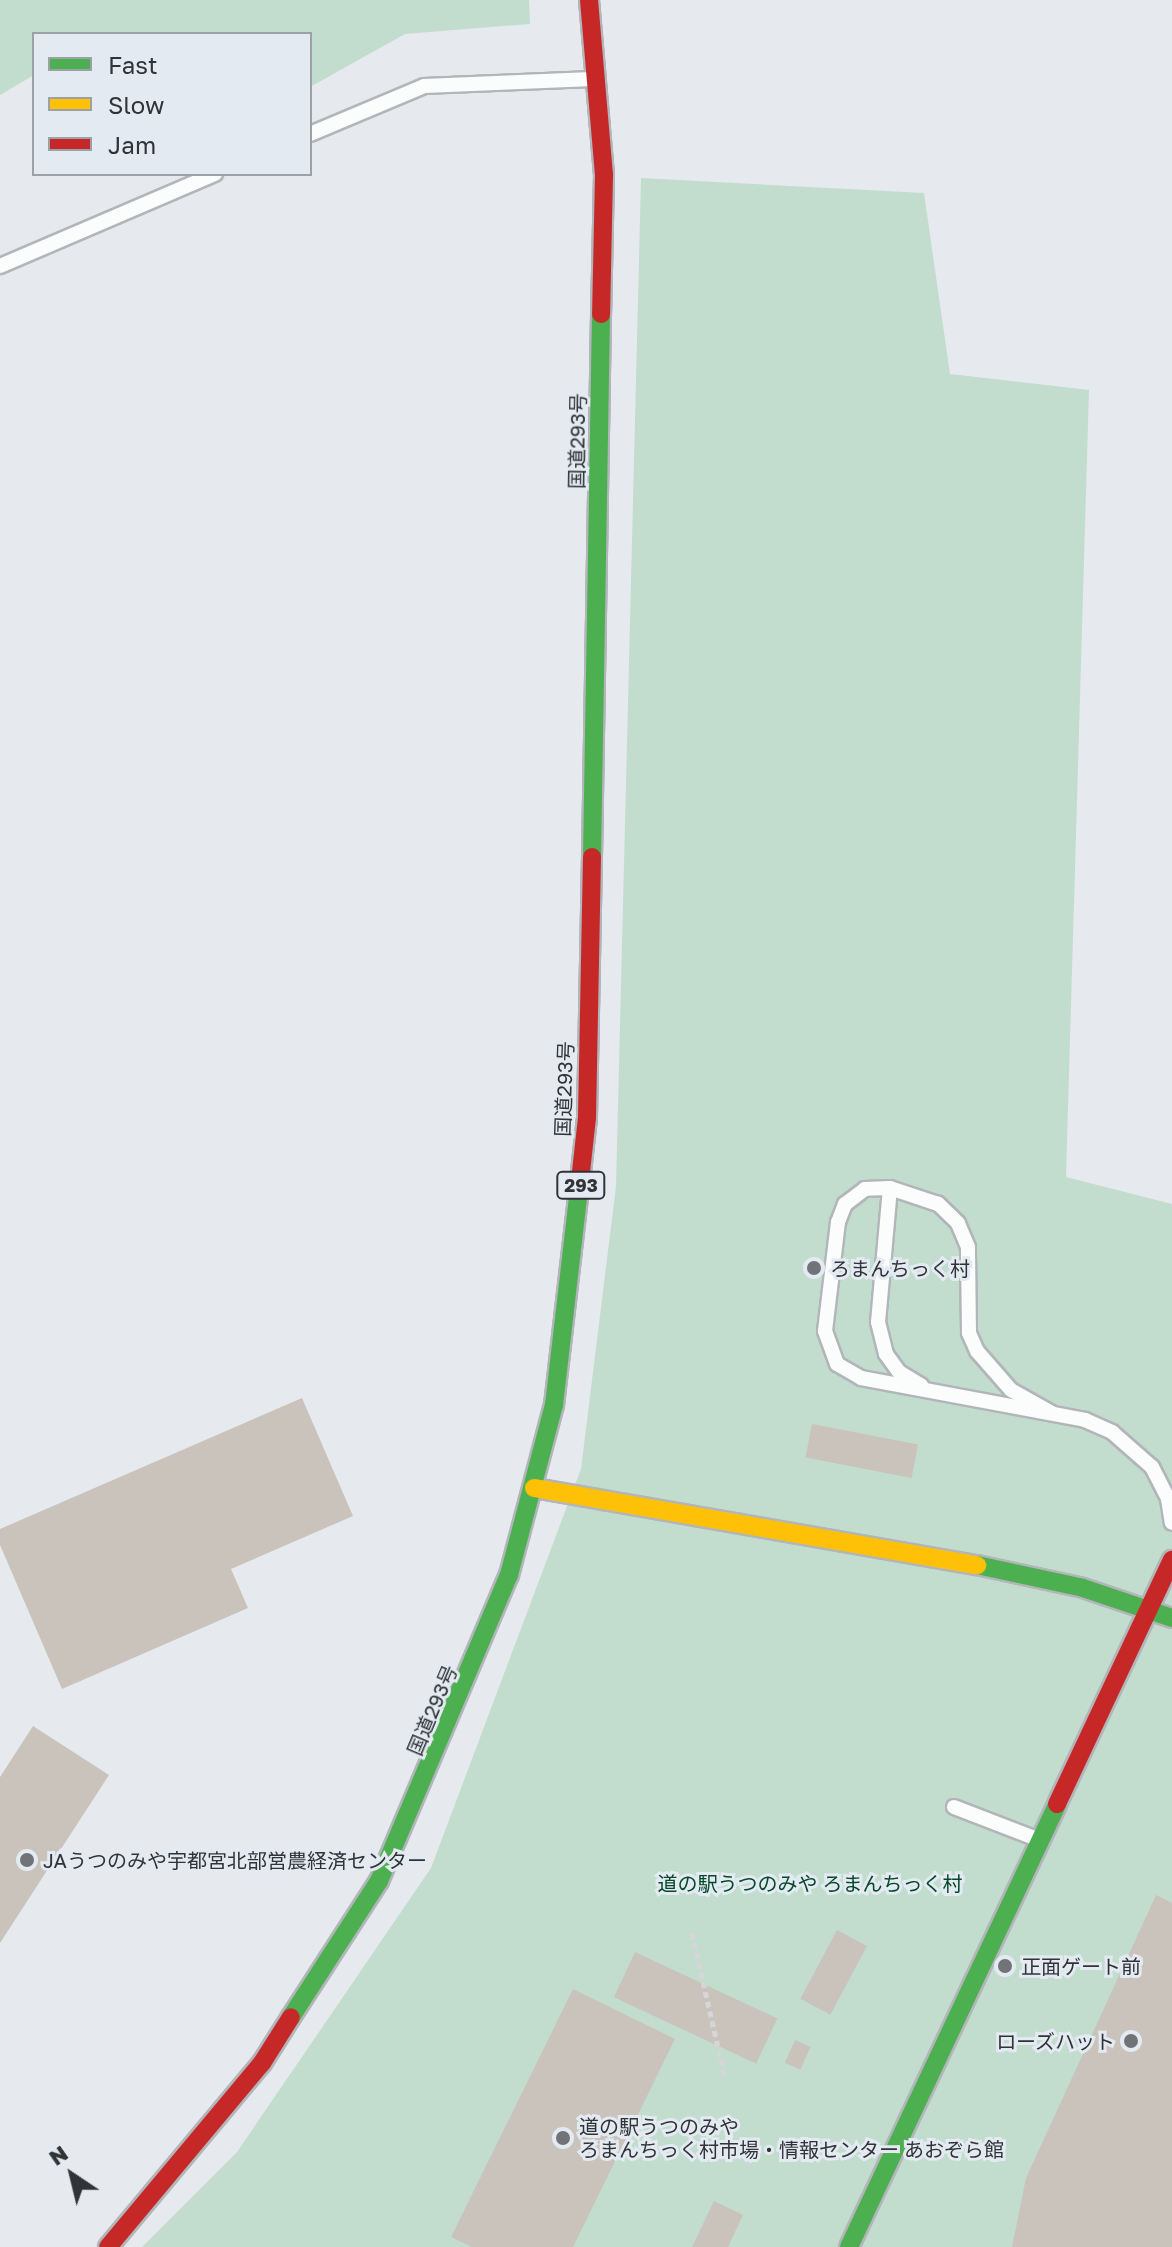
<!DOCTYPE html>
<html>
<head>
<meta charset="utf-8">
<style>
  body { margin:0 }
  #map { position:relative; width:1172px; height:2247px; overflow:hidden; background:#e6eaee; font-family:"Golos Text","Noto Sans JP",sans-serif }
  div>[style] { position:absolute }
  .green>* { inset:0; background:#c2ddce }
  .building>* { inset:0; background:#c9c3bc; transform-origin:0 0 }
  .path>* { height:5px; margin-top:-2.5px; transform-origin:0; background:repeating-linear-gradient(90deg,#d6d6d8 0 6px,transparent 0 10px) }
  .roads { filter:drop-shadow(2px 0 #b2b5b9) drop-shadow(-2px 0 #b2b5b9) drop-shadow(0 2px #b2b5b9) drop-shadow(0 -2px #b2b5b9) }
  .lane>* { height:14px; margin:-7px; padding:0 7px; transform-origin:7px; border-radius:7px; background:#fbfcfc }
  .fast>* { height:18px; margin:-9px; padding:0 9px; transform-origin:9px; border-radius:9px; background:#4caf50 }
  .slow>* { height:18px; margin:-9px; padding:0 9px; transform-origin:9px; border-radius:9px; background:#ffc107 }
  .jam>* { height:18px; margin:-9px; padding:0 9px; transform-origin:9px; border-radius:9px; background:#c62828 }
  .dots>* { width:22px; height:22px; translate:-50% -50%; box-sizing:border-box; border:4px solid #e3eaf2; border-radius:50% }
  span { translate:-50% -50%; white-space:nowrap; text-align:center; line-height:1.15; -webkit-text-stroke:6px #e3eaf2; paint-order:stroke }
  .shield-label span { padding:2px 6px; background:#e3eaf2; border:2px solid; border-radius:6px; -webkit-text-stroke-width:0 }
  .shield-label { font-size:18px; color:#313337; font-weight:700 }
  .street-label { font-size:20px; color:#313337 }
  .poi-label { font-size:20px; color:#313337 }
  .left { translate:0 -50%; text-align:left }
  .right { translate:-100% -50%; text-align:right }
  .park-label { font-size:20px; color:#064928 }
  .legend { position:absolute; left:32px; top:32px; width:280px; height:144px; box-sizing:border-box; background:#e3eaf2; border:2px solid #9ca1a7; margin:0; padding:10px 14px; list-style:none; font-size:24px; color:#313337 }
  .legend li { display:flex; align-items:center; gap:16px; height:40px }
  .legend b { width:40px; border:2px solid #9ca1a7 }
  .north { position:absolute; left:32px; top:2135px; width:80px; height:80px; -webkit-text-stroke:6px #e3eaf2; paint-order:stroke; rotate:325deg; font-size:22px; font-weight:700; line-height:32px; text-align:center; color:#313337 }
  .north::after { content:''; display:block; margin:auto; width:28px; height:36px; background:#313337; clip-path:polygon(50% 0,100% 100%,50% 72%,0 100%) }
</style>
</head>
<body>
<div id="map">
  <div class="green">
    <div style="clip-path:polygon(0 0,529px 0,530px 24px,405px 34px,310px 87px,310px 34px,34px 34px,34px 75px,0 95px)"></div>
    <div style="clip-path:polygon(641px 178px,924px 193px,950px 374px,1089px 390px,1066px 1177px,1172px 1204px,1172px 2247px,142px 2247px,237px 2152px,431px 1868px,581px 1469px,616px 1186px)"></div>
  </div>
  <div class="building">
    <div style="clip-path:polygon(302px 1398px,353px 1516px,231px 1569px,248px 1608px,62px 1689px,0 1545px,0 1529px)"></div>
    <div style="left:812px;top:1424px;width:108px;height:34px;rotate:11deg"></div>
    <div style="clip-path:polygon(33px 1726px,109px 1775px,0 1943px,0 1777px)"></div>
    <div style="clip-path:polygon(1156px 1895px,1172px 1903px,1172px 2247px,1012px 2247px,1026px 2178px)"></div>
    <div style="left:837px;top:1930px;width:34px;height:78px;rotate:28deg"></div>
    <div style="left:635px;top:1952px;width:157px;height:50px;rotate:25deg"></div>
    <div style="clip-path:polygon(573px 1989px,675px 2039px,573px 2247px,472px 2247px,451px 2237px)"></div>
    <div style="left:795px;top:2040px;width:17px;height:25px;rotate:24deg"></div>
    <div style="clip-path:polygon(714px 2201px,743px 2215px,728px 2247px,692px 2247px)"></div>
  </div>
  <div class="path">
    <div style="left:692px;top:1933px;width:145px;rotate:77.2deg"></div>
  </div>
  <div class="roads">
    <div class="lane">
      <div style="left:310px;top:134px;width:124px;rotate:-22.8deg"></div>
      <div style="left:424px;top:86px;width:168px;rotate:-2.4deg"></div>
      <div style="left:0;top:266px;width:234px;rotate:-23.2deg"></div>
      <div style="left:890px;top:1188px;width:135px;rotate:95.1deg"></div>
      <div style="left:878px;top:1322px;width:33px;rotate:76deg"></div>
      <div style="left:886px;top:1354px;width:22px;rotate:54deg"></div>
      <div style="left:899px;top:1372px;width:26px;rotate:31deg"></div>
      <div style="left:1052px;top:1413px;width:47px;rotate:-150.7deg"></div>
      <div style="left:1011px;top:1390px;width:52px;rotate:-131.1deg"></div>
      <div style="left:977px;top:1351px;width:20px;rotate:-114deg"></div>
      <div style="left:969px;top:1333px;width:86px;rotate:-90.7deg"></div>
      <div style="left:968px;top:1247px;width:26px;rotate:-113deg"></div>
      <div style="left:958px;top:1223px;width:28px;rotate:-136deg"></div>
      <div style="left:938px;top:1204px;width:51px;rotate:-161.6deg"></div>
      <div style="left:890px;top:1188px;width:25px;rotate:178deg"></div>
      <div style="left:865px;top:1189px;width:25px;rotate:143deg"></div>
      <div style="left:845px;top:1204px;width:19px;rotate:111deg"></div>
      <div style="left:838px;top:1222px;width:110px;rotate:96.8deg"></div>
      <div style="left:825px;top:1331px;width:35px;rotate:70deg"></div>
      <div style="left:837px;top:1364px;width:28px;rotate:30deg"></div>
      <div style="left:861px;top:1378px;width:228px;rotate:10.6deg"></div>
      <div style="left:1085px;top:1420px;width:30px;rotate:24deg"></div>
      <div style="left:1112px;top:1432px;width:53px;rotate:41.2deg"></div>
      <div style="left:1152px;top:1467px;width:36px;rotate:63deg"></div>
      <div style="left:1168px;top:1499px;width:24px;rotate:81deg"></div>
      <div style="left:954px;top:1807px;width:89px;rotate:21.1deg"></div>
    </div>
    <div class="fast">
      <div style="left:592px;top:857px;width:543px;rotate:-89.05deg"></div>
      <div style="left:977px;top:1565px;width:108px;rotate:12.2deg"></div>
      <div style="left:1083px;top:1588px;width:94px;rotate:18.6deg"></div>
      <div style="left:291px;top:2017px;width:162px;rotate:-57.1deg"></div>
      <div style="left:379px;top:1881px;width:332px;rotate:-67deg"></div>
      <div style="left:509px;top:1575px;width:176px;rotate:-75.2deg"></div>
      <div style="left:554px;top:1405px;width:216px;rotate:-83.4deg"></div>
      <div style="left:849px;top:2247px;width:489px;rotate:-64.8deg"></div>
    </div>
    <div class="slow">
      <div style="left:534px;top:1488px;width:450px;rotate:9.9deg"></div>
    </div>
    <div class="jam">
      <div style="left:589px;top:0;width:176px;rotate:85.1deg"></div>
      <div style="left:604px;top:175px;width:139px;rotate:91.2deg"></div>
      <div style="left:579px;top:1190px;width:73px;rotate:-83.7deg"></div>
      <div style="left:587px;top:1117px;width:260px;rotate:-88.9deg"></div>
      <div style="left:1057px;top:1804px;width:270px;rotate:-64.8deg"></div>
      <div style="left:108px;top:2247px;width:240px;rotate:-50.1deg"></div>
      <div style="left:262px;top:2063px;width:54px;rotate:-57.8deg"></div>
    </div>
  </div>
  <div class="dots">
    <div style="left:814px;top:1268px;background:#707377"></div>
    <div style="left:27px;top:1860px;background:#707377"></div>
    <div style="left:1005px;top:1966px;background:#707377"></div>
    <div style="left:1131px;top:2041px;background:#707377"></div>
    <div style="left:563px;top:2138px;background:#707377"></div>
  </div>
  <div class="shield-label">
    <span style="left:581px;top:1185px">293</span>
  </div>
  <div class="street-label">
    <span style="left:577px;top:441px;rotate:-89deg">国道293号</span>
    <span style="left:564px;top:1089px;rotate:-88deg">国道293号</span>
    <span style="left:432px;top:1710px;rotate:-67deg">国道293号</span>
  </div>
  <div class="poi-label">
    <span class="left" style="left:830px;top:1268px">ろまんちっく村</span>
    <span class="left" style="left:43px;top:1860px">JAうつのみや宇都宮北部営農経済センター</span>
    <span class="left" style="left:1021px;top:1966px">正面ゲート前</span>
    <span class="right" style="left:1115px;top:2041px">ローズハット</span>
    <span class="left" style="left:579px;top:2138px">道の駅うつのみや<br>ろまんちっく村市場・情報センター あおぞら館</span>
  </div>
  <div class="park-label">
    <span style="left:810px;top:1883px">道の駅うつのみや ろまんちっく村</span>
  </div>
  <ul class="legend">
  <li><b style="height:10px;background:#4caf50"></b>Fast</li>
  <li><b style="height:10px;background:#ffc107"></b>Slow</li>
  <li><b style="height:10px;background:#c62828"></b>Jam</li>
  </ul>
  <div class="north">N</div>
</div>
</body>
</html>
